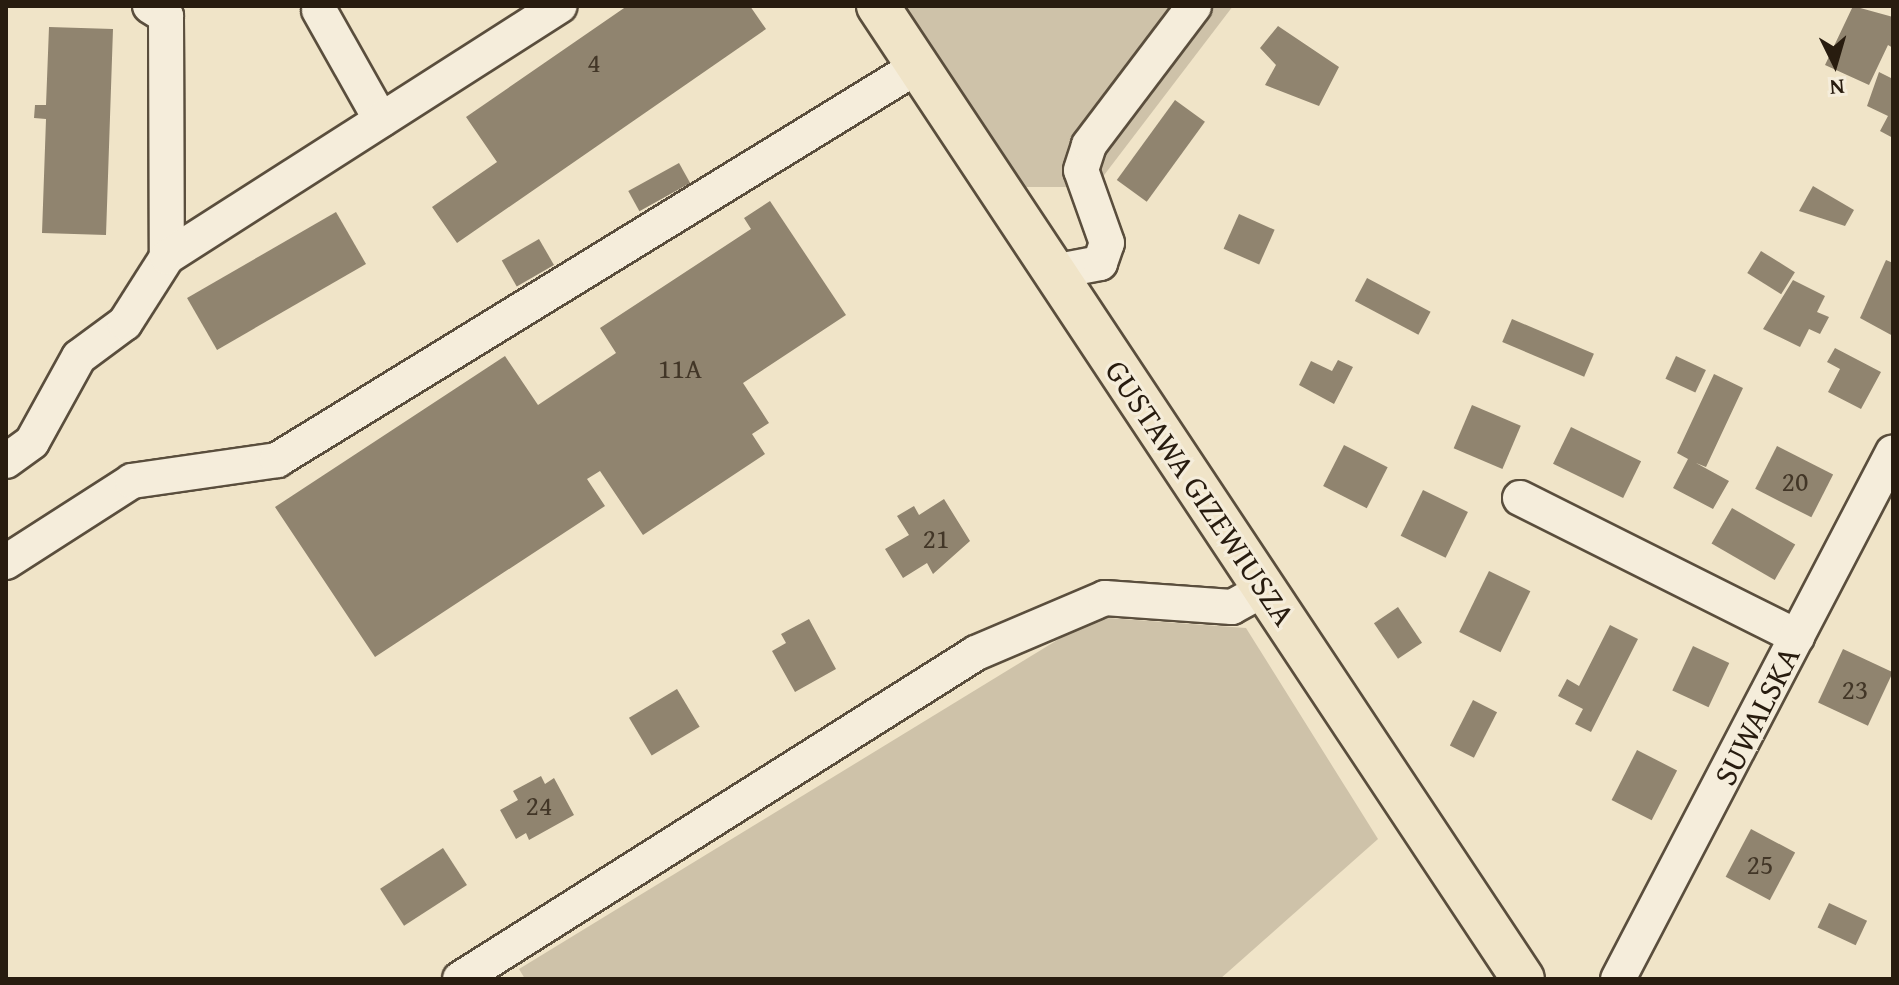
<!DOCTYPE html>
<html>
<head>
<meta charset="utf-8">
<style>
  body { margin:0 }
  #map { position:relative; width:1899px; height:985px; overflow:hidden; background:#f0e4c8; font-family:"Gentium Book Plus",serif }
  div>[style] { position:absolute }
  .green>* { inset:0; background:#cec2a9 }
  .building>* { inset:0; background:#90846f; transform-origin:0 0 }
  .roads { filter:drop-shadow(2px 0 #5a4e3d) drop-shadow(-2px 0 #5a4e3d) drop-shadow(0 2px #5a4e3d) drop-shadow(0 -2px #5a4e3d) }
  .minor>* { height:34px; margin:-17px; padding:0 17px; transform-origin:17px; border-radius:17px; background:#f5eddb }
  .major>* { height:42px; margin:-21px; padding:0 21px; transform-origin:21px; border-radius:21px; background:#f0e4c8 }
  span { translate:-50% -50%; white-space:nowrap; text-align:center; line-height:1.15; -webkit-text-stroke:6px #f5eddb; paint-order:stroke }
  .number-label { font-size:28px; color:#423627 }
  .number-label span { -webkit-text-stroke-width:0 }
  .street-label { font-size:32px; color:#281c0f }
  .frame { position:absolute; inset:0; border:8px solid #281c0f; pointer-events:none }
  .north { position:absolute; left:1795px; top:24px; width:80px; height:80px; -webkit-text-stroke:6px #f5eddb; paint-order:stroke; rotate:175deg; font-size:22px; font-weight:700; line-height:32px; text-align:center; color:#281c0f }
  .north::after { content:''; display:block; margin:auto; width:28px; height:36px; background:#281c0f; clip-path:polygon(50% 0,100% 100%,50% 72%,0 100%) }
</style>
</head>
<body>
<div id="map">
  <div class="green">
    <div style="clip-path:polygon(903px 6px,1233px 6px,1095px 187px,1021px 187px)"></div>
    <div style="clip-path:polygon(1095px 617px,1246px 628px,1378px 839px,1220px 979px,525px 979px,519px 969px)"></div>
  </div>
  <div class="building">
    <div style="clip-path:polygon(627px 6px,750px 6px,766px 29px,457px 243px,432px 207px,497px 162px,466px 117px)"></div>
    <div style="clip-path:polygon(1853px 6px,1893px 17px,1893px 48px,1888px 45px,1869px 85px,1825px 65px)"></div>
    <div style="clip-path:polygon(1278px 26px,1339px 67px,1319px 106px,1265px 85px,1276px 65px,1260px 48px)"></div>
    <div style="clip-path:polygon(49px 27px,113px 29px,106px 235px,42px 233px,46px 119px,34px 118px,35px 105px,46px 105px)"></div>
    <div style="clip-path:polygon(1879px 72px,1893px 79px,1893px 138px,1880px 131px,1888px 116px,1867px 106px)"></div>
    <div style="left:1175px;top:100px;width:37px;height:99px;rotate:36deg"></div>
    <div style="left:679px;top:163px;width:23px;height:58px;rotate:61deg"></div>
    <div style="clip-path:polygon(1813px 186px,1854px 210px,1845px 226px,1799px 211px)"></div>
    <div style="clip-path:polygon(770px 201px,846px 315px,743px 383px,769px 423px,752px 434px,765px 454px,643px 535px,600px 471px,587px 479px,605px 506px,375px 657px,275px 507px,505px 356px,538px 405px,616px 353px,600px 328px,751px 229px,744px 218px)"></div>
    <div style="left:336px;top:212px;width:60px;height:172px;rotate:60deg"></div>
    <div style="left:1239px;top:214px;width:39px;height:38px;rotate:24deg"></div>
    <div style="left:539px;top:239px;width:30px;height:43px;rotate:60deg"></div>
    <div style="left:1761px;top:251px;width:40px;height:26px;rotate:32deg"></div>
    <div style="clip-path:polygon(1886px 260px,1893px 263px,1893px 336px,1860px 318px)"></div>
    <div style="left:1367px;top:278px;width:72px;height:26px;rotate:28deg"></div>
    <div style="clip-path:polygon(1793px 280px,1825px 296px,1817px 312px,1829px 317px,1820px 334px,1809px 329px,1800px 347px,1763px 329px)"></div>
    <div style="left:1512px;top:319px;width:89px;height:25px;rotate:23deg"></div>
    <div style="clip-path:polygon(1835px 348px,1881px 372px,1861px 409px,1828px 392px,1840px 369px,1827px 362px)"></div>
    <div style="left:1676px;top:356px;width:33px;height:25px;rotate:25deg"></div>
    <div style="clip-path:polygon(1338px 360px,1353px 367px,1334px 404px,1299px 385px,1311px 361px,1332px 371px)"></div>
    <div style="clip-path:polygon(1714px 374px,1743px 388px,1706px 467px,1696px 463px,1729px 481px,1713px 509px,1673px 488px,1688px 459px,1677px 453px)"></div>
    <div style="left:1472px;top:405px;width:53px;height:47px;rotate:23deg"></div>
    <div style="left:1571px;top:427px;width:78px;height:41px;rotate:26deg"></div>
    <div style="left:1344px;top:445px;width:49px;height:46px;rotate:27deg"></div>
    <div style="left:1777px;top:446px;width:63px;height:48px;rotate:27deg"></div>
    <div style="left:1423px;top:490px;width:50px;height:51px;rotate:26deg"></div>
    <div style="clip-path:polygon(944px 499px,970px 541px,933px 574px,927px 563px,903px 578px,885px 549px,909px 535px,897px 516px,914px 506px,919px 515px)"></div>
    <div style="left:1732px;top:508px;width:73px;height:41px;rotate:30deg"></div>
    <div style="left:1489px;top:571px;width:46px;height:68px;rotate:26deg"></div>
    <div style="left:1398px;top:607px;width:43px;height:29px;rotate:56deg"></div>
    <div style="clip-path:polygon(809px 619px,836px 669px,795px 692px,772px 651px,786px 643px,781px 634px)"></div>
    <div style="clip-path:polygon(1610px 625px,1638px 639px,1591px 732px,1575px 724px,1583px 709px,1558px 696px,1567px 679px,1579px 686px)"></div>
    <div style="left:1693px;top:646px;width:40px;height:49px;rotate:25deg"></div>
    <div style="left:1843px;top:649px;width:55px;height:59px;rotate:25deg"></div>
    <div style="left:677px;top:689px;width:44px;height:56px;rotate:59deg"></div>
    <div style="left:1473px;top:700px;width:27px;height:51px;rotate:27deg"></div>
    <div style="left:1637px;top:750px;width:45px;height:56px;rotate:27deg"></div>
    <div style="clip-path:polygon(541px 776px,545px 784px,554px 778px,574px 815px,529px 840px,526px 833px,516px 839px,500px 810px,518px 800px,513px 791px)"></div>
    <div style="left:1751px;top:829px;width:50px;height:54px;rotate:28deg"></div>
    <div style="left:443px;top:848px;width:44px;height:75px;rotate:57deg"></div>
    <div style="left:1829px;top:903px;width:42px;height:27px;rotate:25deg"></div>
  </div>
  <div class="roads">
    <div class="minor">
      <div style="left:150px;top:6px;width:19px;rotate:32deg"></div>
      <div style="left:166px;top:16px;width:241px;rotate:89.8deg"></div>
      <div style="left:319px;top:10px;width:126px;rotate:60.6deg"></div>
      <div style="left:1053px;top:272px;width:48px;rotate:-10.8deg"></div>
      <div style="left:1100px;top:263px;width:21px;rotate:-71deg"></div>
      <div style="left:1107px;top:243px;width:77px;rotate:-109.6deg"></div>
      <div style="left:1081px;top:170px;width:26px;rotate:-72deg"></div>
      <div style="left:1089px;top:145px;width:174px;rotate:-52.9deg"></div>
      <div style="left:6px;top:461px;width:32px;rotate:-36deg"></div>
      <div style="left:32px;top:442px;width:97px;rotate:-61.1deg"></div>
      <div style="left:79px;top:357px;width:57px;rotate:-36.5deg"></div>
      <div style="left:125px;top:323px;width:78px;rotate:-57.5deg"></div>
      <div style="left:167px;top:257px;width:466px;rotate:-32.6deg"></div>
      <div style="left:1520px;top:498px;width:310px;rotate:26.6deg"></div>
      <div style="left:6px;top:562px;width:150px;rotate:-32.7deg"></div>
      <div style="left:132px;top:481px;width:147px;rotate:-8.2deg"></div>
      <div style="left:277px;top:460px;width:752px;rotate:-31.58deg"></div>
      <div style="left:460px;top:979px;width:610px;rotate:-32.28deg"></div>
      <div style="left:976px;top:653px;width:140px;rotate:-23.1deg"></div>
      <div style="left:1105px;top:598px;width:127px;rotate:4.1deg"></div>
      <div style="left:1232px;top:607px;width:37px;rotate:-29deg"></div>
      <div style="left:1618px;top:979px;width:594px;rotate:-62.44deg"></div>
    </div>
    <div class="major">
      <div style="left:878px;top:6px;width:1167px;rotate:56.46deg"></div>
    </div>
  </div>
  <div class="number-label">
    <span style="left:594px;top:62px">4</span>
    <span style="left:680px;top:368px">11A</span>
    <span style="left:1795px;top:481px">20</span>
    <span style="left:936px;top:538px">21</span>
    <span style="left:1855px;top:689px">23</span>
    <span style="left:539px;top:805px">24</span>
    <span style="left:1760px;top:864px">25</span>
  </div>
  <div class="street-label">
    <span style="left:1200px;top:493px;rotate:56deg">GUSTAWA GIZEWIUSZA</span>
    <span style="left:1757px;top:716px;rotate:-63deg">SUWALSKA</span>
  </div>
  <div class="frame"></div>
  <div class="north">N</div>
</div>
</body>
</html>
